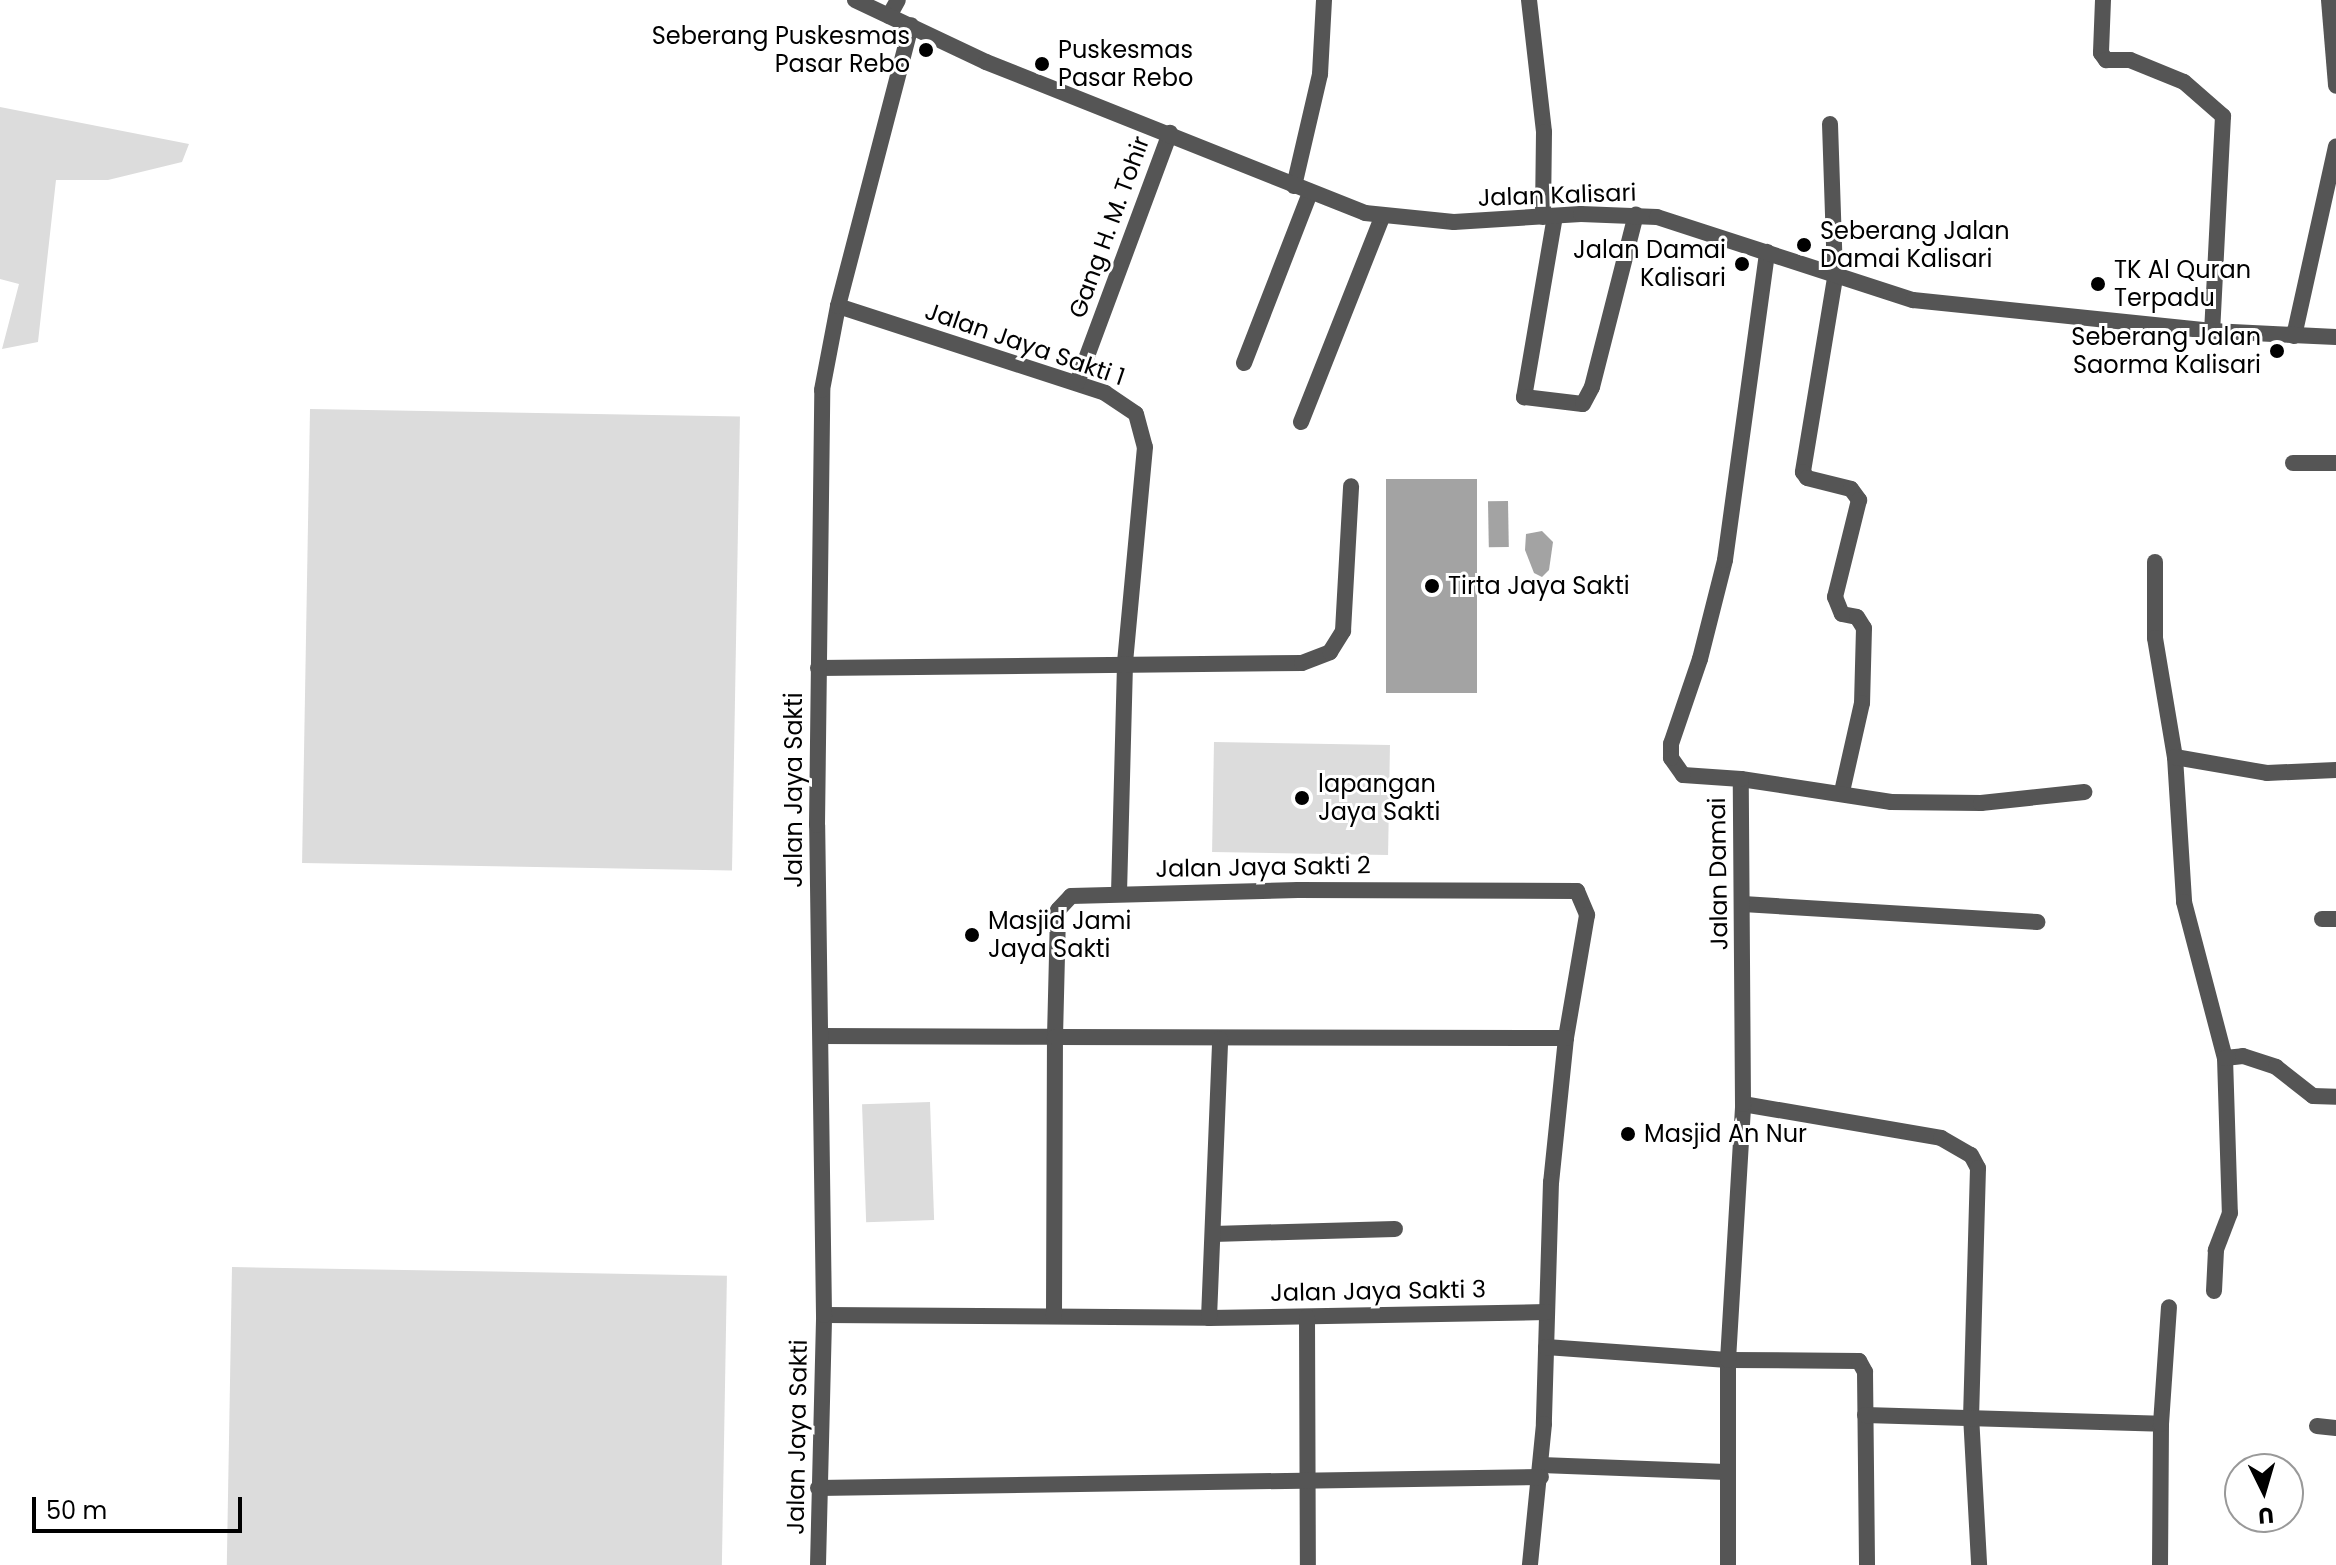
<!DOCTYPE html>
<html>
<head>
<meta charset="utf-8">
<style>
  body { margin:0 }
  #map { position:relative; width:2336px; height:1565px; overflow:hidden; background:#fff; font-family:Poppins,sans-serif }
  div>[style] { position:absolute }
  .green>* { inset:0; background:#dcdcdc; transform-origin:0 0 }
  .water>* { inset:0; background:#a3a3a3; transform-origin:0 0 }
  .minor>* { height:16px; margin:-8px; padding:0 8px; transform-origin:8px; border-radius:8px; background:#555 }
  .tertiary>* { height:16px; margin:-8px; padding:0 8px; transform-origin:8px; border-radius:8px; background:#555 }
  .dots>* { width:22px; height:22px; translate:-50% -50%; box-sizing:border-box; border:4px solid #fff; border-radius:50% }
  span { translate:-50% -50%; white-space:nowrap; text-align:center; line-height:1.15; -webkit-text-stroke:6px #fff; paint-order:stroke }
  .poi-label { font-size:24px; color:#000 }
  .right { translate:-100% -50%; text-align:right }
  .left { translate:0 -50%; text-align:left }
  .street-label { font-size:24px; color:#000 }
  .north { position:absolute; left:2224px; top:1453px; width:80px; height:80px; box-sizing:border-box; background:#fff; border:2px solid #999; border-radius:50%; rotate:175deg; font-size:22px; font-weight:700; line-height:32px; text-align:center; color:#000 }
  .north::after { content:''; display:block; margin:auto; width:28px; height:36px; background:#000; clip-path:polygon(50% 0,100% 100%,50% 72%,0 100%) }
  .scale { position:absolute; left:32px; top:1497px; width:210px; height:36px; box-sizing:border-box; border:4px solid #000; border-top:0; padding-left:10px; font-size:24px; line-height:28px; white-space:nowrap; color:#000; -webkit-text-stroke:6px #fff; paint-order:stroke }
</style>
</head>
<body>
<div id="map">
  <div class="green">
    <div style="clip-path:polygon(0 107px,189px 144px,182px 162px,108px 180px,56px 180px,38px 342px,2px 349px,19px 284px,0 279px)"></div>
    <div style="left:310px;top:409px;width:430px;height:454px;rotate:1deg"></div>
    <div style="left:1214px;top:742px;width:176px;height:110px;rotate:1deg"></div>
    <div style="left:930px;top:1102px;width:118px;height:68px;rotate:88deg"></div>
    <div style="left:232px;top:1267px;width:495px;height:298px;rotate:1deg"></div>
  </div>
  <div class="water">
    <div style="left:1477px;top:479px;width:214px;height:91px;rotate:90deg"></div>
    <div style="left:1508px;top:501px;width:46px;height:20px;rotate:89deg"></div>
    <div style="clip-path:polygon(1542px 531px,1553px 542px,1549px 570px,1542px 577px,1534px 573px,1525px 550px,1526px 534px)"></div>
  </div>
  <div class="minor">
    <div style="left:1529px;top:0;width:133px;rotate:83.5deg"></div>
    <div style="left:1544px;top:132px;width:85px;rotate:90.7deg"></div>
    <div style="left:2103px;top:0;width:53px;rotate:92.2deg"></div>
    <div style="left:2101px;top:53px;width:9px;rotate:54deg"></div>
    <div style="left:2106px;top:60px;width:24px"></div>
    <div style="left:2130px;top:60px;width:58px;rotate:22.2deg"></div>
    <div style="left:2184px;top:82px;width:52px;rotate:41.1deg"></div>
    <div style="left:2223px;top:116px;width:215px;rotate:92.9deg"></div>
    <div style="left:2329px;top:0;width:86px;rotate:85.3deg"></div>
    <div style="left:889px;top:16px;width:18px;rotate:-61deg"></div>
    <div style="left:1830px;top:124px;width:154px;rotate:88.1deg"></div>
    <div style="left:1835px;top:278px;width:197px;rotate:99.4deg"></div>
    <div style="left:1803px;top:472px;width:7px;rotate:56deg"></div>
    <div style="left:1807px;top:478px;width:45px;rotate:14deg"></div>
    <div style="left:1851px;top:489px;width:14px;rotate:54deg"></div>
    <div style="left:1859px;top:500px;width:100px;rotate:103.9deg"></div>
    <div style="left:1835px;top:597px;width:18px;rotate:68deg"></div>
    <div style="left:1842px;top:614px;width:15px;rotate:11deg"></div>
    <div style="left:1857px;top:617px;width:13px;rotate:58deg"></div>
    <div style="left:1864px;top:628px;width:75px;rotate:91.5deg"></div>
    <div style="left:1862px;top:703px;width:91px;rotate:102.7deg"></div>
    <div style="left:1294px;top:186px;width:115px;rotate:-76.9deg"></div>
    <div style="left:1320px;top:74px;width:74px;rotate:-86.9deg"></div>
    <div style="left:1555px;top:216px;width:184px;rotate:99.7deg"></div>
    <div style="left:1524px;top:397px;width:59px;rotate:6.8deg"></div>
    <div style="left:1583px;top:404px;width:19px;rotate:-62deg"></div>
    <div style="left:1592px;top:387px;width:178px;rotate:-75.7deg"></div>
    <div style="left:838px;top:306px;width:281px;rotate:18deg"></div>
    <div style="left:1105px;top:393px;width:37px;rotate:34deg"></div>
    <div style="left:1136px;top:414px;width:34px;rotate:75deg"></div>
    <div style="left:1145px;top:447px;width:218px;rotate:95.3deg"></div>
    <div style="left:1125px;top:664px;width:229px;rotate:91.5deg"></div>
    <div style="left:2294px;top:336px;width:194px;rotate:-77.5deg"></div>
    <div style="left:1244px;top:363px;width:182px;rotate:-68.8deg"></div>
    <div style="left:1077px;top:383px;width:267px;rotate:-69.6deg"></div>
    <div style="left:1301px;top:422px;width:220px;rotate:-68.4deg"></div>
    <div style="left:2293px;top:463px;width:43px"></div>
    <div style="left:2155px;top:562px;width:76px;rotate:90deg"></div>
    <div style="left:2155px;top:638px;width:121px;rotate:80.5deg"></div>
    <div style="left:2175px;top:757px;width:145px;rotate:86.4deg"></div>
    <div style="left:2184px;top:902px;width:161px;rotate:75.3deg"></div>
    <div style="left:2225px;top:1058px;width:155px;rotate:88.2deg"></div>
    <div style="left:2230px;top:1213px;width:40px;rotate:111deg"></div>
    <div style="left:2216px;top:1250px;width:41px;rotate:92.8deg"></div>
    <div style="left:818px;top:668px;width:484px;rotate:-0.6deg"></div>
    <div style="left:1302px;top:663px;width:30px;rotate:-21deg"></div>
    <div style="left:1330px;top:652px;width:25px;rotate:-58deg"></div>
    <div style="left:1343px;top:631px;width:145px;rotate:-86.8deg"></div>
    <div style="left:2175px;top:757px;width:93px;rotate:9.9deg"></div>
    <div style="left:2267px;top:773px;width:69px;rotate:-2.5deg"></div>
    <div style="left:1741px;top:779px;width:152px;rotate:8.7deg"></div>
    <div style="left:1891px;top:802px;width:90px;rotate:0.6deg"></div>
    <div style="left:1981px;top:803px;width:104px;rotate:-6.1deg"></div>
    <div style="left:1743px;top:904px;width:295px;rotate:3.5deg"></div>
    <div style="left:2322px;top:919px;width:14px"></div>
    <div style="left:821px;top:1036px;width:234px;rotate:0.2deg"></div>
    <div style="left:1055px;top:1037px;width:127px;rotate:-88.6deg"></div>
    <div style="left:1058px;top:910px;width:19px;rotate:-47deg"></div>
    <div style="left:1071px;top:896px;width:227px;rotate:-1.5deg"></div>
    <div style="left:1298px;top:890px;width:279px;rotate:0.2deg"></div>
    <div style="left:1577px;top:891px;width:26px;rotate:67deg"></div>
    <div style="left:1587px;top:915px;width:125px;rotate:99.7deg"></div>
    <div style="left:1566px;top:1038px;width:145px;rotate:95.9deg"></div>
    <div style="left:1551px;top:1182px;width:242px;rotate:91.7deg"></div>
    <div style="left:1544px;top:1424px;width:142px;rotate:95.7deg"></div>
    <div style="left:2225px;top:1058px;width:18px;rotate:-6deg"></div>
    <div style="left:2243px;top:1056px;width:35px;rotate:18deg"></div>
    <div style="left:2276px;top:1067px;width:47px;rotate:38.1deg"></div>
    <div style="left:2313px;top:1096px;width:23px;rotate:2deg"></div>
    <div style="left:1743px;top:1104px;width:201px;rotate:9.7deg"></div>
    <div style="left:1941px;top:1138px;width:34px;rotate:30deg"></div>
    <div style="left:1971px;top:1155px;width:15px;rotate:62deg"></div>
    <div style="left:1978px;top:1168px;width:247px;rotate:91.6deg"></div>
    <div style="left:1971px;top:1415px;width:150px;rotate:86.9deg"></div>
    <div style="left:1213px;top:1234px;width:182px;rotate:-1.6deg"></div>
    <div style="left:824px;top:1315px;width:385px;rotate:0.4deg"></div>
    <div style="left:1209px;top:1318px;width:338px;rotate:-1deg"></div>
    <div style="left:1054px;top:1316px;width:279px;rotate:-89.8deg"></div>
    <div style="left:1055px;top:1037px;width:511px;rotate:0.11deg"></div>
    <div style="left:1307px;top:1317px;width:248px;rotate:89.8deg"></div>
    <div style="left:1209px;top:1318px;width:279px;rotate:-87.7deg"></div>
    <div style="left:1546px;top:1347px;width:182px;rotate:4.1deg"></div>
    <div style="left:1728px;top:1360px;width:131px;rotate:0.4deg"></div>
    <div style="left:1859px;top:1361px;width:13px;rotate:61deg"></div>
    <div style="left:1865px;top:1372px;width:193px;rotate:89.4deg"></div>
    <div style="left:1865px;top:1415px;width:296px;rotate:1.7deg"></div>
    <div style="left:2161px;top:1424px;width:141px;rotate:90.4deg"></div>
    <div style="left:2161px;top:1424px;width:117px;rotate:-86.1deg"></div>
    <div style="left:2317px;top:1426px;width:19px;rotate:6deg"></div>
    <div style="left:1541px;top:1465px;width:185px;rotate:2.2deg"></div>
    <div style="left:818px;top:1488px;width:723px;rotate:-0.87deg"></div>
    <div style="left:818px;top:1565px;width:250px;rotate:-88.6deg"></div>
    <div style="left:824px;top:1315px;width:490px;rotate:-90.8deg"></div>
    <div style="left:817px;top:825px;width:435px;rotate:-89.3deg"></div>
    <div style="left:822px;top:390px;width:86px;rotate:-79.2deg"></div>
    <div style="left:838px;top:306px;width:290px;rotate:-75.4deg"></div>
    <div style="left:1728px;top:1565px;width:205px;rotate:-90deg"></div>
    <div style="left:1728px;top:1360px;width:256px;rotate:-86.6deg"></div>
    <div style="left:1743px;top:1104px;width:325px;rotate:-90.4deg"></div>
    <div style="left:1741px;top:779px;width:58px;rotate:-176.1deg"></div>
    <div style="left:1683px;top:775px;width:21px;rotate:-125deg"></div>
    <div style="left:1671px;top:758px;width:14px;rotate:-90deg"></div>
    <div style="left:1671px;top:744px;width:90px;rotate:-71.2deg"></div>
    <div style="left:1700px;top:659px;width:102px;rotate:-75.8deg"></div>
    <div style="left:1725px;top:560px;width:311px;rotate:-82.2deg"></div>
  </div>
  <div class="tertiary">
    <div style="left:855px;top:0;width:145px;rotate:25.3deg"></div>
    <div style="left:986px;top:62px;width:408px;rotate:21.7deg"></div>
    <div style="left:1365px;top:213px;width:89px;rotate:5.8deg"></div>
    <div style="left:1454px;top:222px;width:127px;rotate:-3.6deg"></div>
    <div style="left:1581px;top:214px;width:76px;rotate:2.3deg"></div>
    <div style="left:1657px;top:217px;width:269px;rotate:18deg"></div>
    <div style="left:1913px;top:300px;width:301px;rotate:5.9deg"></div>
    <div style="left:2212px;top:331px;width:124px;rotate:2.8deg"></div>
  </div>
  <div class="dots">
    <div style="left:926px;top:50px;background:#000"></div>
    <div style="left:1042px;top:64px;background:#000"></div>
    <div style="left:1804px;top:245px;background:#000"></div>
    <div style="left:1742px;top:264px;background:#000"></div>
    <div style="left:2098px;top:284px;background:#000"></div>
    <div style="left:2277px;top:351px;background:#000"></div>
    <div style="left:1432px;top:586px;background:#000"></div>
    <div style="left:1302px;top:798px;background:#000"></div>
    <div style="left:972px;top:935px;background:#000"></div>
    <div style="left:1628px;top:1134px;background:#000"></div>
  </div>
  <div class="poi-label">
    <span class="right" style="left:910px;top:50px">Seberang Puskesmas<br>Pasar Rebo</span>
    <span class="left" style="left:1058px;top:64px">Puskesmas<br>Pasar Rebo</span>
    <span class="left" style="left:1820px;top:245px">Seberang Jalan<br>Damai Kalisari</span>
    <span class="right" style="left:1726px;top:264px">Jalan Damai<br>Kalisari</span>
    <span class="left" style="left:2114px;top:284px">TK Al Quran<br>Terpadu</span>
    <span class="right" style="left:2261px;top:351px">Seberang Jalan<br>Saorma Kalisari</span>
    <span class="left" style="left:1448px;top:586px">Tirta Jaya Sakti</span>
    <span class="left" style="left:1318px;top:798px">lapangan<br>Jaya Sakti</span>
    <span class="left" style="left:988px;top:935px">Masjid Jami<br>Jaya Sakti</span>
    <span class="left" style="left:1644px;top:1134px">Masjid An Nur</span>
  </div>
  <div class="street-label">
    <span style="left:1557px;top:195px;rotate:-2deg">Jalan Kalisari</span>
    <span style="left:1109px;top:227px;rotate:-70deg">Gang H. M. Tohir</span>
    <span style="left:1025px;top:344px;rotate:19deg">Jalan Jaya Sakti 1</span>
    <span style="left:794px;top:790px;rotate:-90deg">Jalan Jaya Sakti</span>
    <span style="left:1263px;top:867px;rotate:-1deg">Jalan Jaya Sakti 2</span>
    <span style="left:1718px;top:874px;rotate:-91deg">Jalan Damai</span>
    <span style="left:1378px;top:1291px;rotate:-1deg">Jalan Jaya Sakti 3</span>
    <span style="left:797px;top:1437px;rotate:-89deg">Jalan Jaya Sakti</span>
  </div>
  <div class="north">U</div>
  <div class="scale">50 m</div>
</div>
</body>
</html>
